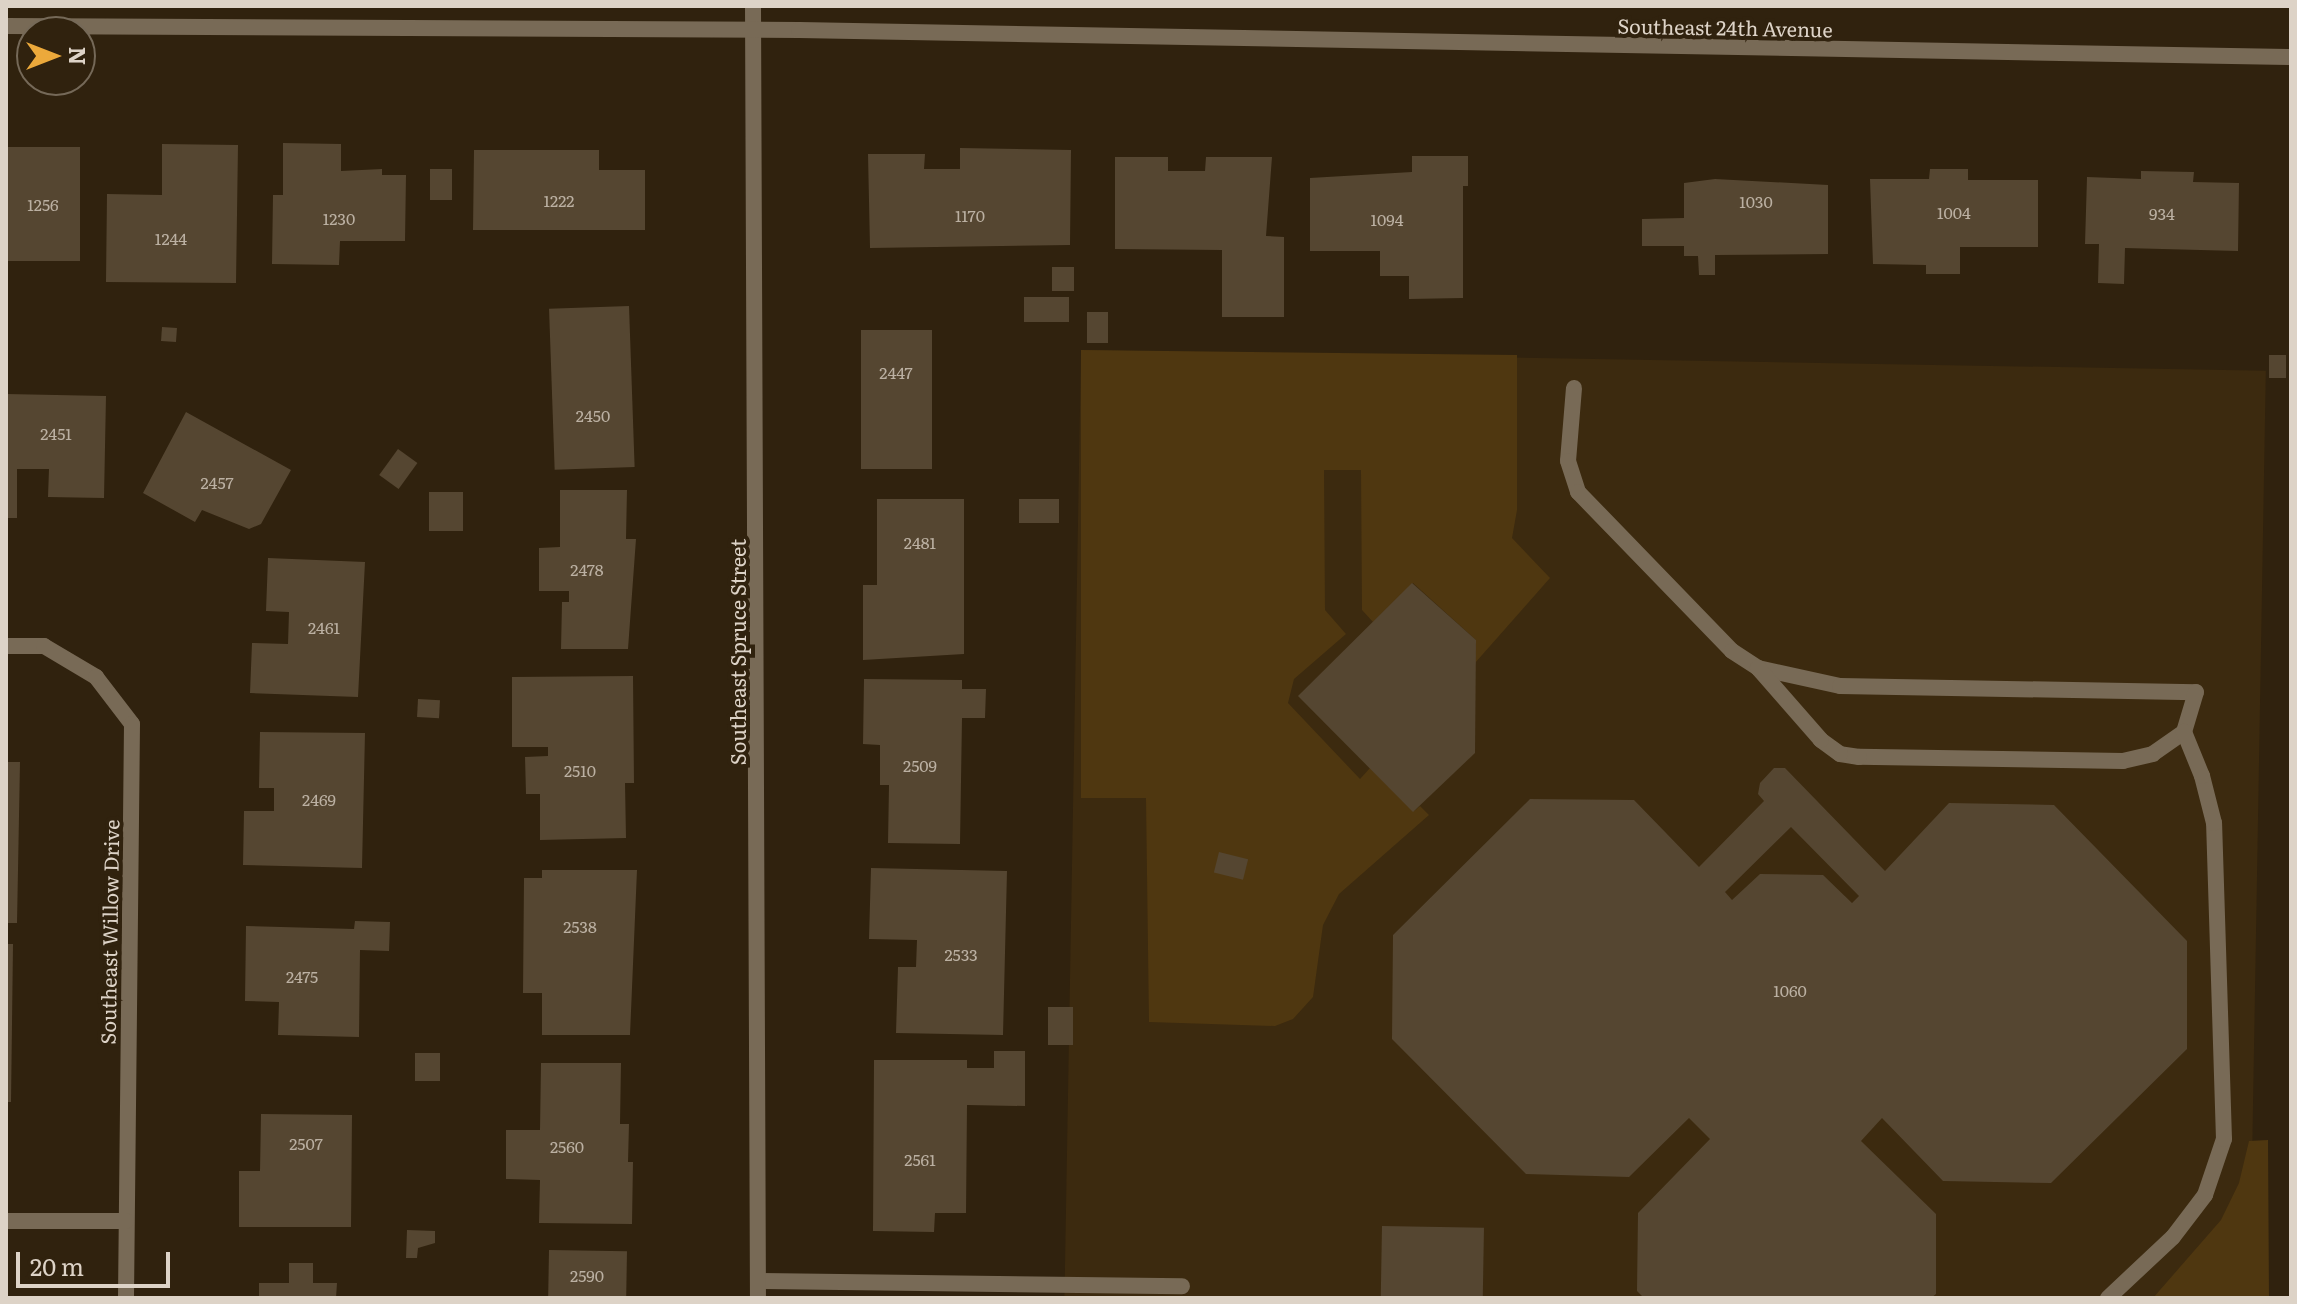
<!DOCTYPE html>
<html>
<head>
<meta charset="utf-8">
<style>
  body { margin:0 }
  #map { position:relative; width:2297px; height:1304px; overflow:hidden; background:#30220e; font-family:Literata,serif }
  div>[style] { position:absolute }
  .built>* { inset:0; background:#3c2a0f; transform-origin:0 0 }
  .green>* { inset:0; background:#4f3710 }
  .building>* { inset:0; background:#554631; transform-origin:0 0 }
  .lane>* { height:16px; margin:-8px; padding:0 8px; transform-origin:8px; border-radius:8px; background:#786a56 }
  .street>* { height:16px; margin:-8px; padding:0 8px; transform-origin:8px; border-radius:8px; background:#786a56 }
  span { translate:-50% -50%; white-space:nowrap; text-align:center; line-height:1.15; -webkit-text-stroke:8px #30220e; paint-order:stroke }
  .number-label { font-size:16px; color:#bbb0a2 }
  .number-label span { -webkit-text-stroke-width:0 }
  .street-label { font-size:20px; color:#ddd3c7 }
  .frame { position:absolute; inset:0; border:8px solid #ddd3c7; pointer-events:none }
  .north { position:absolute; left:16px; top:16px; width:80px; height:80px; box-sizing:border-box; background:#30220e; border:2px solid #756958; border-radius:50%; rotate:90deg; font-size:22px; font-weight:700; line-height:32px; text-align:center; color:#ddd3c7 }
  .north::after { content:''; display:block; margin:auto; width:28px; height:36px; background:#eca93b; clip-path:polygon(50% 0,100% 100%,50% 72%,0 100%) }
  .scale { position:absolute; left:16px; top:1252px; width:154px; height:36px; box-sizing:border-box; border:4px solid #ddd3c7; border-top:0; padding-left:10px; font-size:24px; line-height:28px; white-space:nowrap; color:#ddd3c7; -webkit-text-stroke:6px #30220e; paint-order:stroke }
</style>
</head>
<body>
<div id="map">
  <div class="built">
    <div style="left:1081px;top:350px;width:1185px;height:948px;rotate:1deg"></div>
  </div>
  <div class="green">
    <div style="clip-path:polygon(1081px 350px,1517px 355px,1517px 510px,1512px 538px,1550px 578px,1475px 663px,1476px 640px,1413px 583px,1373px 622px,1362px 610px,1361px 470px,1324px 470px,1325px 610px,1346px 634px,1294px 679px,1288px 703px,1360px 779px,1370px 768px,1414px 811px,1420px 806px,1429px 815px,1339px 894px,1323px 925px,1313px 997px,1293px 1019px,1275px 1026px,1149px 1022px,1146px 798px,1081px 798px)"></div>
    <div style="clip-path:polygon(2268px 1140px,2269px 1298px,2153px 1298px,2221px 1220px,2239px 1183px,2249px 1141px)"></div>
  </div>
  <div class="building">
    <div style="clip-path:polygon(283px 143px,341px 144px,341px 171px,382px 169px,382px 175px,406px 175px,405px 241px,340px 241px,339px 265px,272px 264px,273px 195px,283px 195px)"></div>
    <div style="clip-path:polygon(162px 144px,238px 145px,236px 283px,106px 282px,107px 194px,162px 195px)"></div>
    <div style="left:6px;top:147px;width:74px;height:114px"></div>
    <div style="clip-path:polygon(960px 148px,1071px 150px,1070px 245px,870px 248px,868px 154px,925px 154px,924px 169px,960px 169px)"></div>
    <div style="clip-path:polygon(474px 150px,599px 150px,599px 170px,645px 170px,645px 230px,473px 230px)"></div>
    <div style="clip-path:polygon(1412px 156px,1468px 156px,1468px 186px,1463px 186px,1463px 298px,1409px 299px,1409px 276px,1380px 276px,1380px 251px,1310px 251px,1310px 178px,1412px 172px)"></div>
    <div style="clip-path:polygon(1115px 157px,1168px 157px,1168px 171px,1205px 171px,1206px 157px,1272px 157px,1266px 236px,1284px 237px,1284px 317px,1222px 317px,1222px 250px,1115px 249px)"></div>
    <div style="left:430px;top:169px;width:22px;height:31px"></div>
    <div style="clip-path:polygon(1930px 169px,1968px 169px,1968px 180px,2038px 180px,2038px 247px,1960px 247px,1960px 274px,1926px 274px,1926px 265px,1873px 264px,1870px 179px,1929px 179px)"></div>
    <div style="clip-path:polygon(2141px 171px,2194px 172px,2193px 182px,2239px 183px,2238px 251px,2125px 248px,2124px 284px,2098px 283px,2099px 244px,2085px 244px,2087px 177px,2141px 179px)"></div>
    <div style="clip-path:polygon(1715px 179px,1828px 185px,1828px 254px,1715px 255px,1715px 275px,1699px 275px,1698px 256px,1684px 256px,1684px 246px,1642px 246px,1642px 219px,1684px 218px,1684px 183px)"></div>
    <div style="left:1052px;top:267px;width:22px;height:24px"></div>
    <div style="left:1024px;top:297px;width:45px;height:25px"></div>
    <div style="left:629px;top:306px;width:161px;height:80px;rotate:88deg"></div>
    <div style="left:1087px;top:312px;width:21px;height:31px"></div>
    <div style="left:162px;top:327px;width:15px;height:14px;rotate:4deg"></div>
    <div style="left:861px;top:330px;width:71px;height:139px"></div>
    <div style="left:2269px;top:355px;width:17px;height:23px"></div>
    <div style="clip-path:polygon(6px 394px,106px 396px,104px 498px,48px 497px,49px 469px,17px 469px,17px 518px,6px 518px)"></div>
    <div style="clip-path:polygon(186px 412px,291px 470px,261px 524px,249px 529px,202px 510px,195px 522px,143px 493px)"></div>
    <div style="left:398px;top:449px;width:24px;height:32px;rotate:36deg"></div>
    <div style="clip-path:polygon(560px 490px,627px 490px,626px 539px,636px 539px,628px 649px,561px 649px,562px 602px,569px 602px,569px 591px,539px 591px,539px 548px,560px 547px)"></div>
    <div style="left:429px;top:492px;width:34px;height:39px"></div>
    <div style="clip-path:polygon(877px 499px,964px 499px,964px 654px,863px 660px,863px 585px,877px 585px)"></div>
    <div style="left:1019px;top:499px;width:40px;height:24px"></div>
    <div style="clip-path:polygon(268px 558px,365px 562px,358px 697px,250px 693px,252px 643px,288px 644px,289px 612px,266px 611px)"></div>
    <div style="clip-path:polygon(1412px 583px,1476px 640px,1475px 753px,1413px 812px,1298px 696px)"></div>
    <div style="clip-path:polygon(633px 676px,634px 783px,625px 783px,626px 838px,540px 840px,540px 794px,526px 794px,525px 757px,548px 756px,548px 747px,512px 747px,512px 677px)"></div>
    <div style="clip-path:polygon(864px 679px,962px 680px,962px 689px,986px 689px,985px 718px,962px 718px,960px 844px,888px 843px,889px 785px,880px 785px,880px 745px,863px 744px)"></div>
    <div style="left:418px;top:699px;width:22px;height:18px;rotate:3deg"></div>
    <div style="clip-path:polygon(260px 732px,365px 733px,362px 868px,243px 865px,244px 811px,274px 811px,274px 788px,259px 788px)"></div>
    <div style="clip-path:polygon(6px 762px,20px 762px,17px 923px,6px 923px)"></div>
    <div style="clip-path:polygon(evenodd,1774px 768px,1785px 768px,1885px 871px,1949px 803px,2054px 805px,2187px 941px,2187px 1049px,2051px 1183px,1943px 1181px,1882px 1118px,1861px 1141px,1936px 1214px,1936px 1294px,1931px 1298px,1644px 1298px,1637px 1291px,1638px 1213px,1710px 1139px,1689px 1118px,1629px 1177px,1526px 1174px,1392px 1039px,1393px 935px,1530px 799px,1634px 800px,1699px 867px,1764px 801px,1758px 794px,1760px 783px,1774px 768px,1791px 827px,1859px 896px,1852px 903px,1823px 875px,1760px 874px,1732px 900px,1725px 892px,1791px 827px)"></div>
    <div style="left:1219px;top:852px;width:30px;height:21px;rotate:14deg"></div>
    <div style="clip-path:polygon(871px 868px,1007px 871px,1003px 1035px,896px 1033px,898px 967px,916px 967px,917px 940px,869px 939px)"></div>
    <div style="clip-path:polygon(542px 870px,637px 870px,630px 1035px,542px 1035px,542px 993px,523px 993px,524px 878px,542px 878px)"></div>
    <div style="clip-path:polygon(355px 921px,390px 922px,389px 951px,360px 950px,359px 1037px,278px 1035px,279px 1002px,245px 1001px,246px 926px,354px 929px)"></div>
    <div style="clip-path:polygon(6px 944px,13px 944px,11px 1102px,6px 1102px)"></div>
    <div style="left:1048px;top:1007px;width:25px;height:38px"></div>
    <div style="clip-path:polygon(994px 1051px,1025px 1051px,1025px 1106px,967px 1105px,966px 1213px,935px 1213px,934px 1232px,873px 1231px,874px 1060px,967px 1060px,967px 1068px,994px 1068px)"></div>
    <div style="left:440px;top:1053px;width:28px;height:25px;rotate:90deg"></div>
    <div style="clip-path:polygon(541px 1063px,621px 1063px,620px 1124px,629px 1124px,628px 1162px,633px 1162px,632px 1224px,539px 1223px,540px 1180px,506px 1179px,506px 1130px,540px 1130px)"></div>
    <div style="clip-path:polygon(261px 1114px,352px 1115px,351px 1227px,239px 1227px,239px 1171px,260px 1171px)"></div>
    <div style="left:1382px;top:1226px;width:102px;height:72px;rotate:1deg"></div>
    <div style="clip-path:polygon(407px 1230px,435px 1231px,435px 1243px,418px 1248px,417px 1258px,406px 1258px)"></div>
    <div style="left:549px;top:1250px;width:78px;height:48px;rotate:1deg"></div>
    <div style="clip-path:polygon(289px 1263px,313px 1263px,313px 1283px,337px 1283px,336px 1298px,259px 1298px,259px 1283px,289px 1283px)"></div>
  </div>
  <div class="lane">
    <div style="left:1574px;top:388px;width:73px;rotate:94.7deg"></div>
    <div style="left:1568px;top:461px;width:33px;rotate:72deg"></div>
    <div style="left:1578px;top:492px;width:221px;rotate:45.9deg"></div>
    <div style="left:1732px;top:651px;width:31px;rotate:33deg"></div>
    <div style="left:1758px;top:668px;width:84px;rotate:12.4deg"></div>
    <div style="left:1840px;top:686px;width:356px;rotate:1deg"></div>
    <div style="left:2196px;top:692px;width:42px;rotate:106.7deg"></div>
    <div style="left:2184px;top:732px;width:38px;rotate:145deg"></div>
    <div style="left:2153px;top:754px;width:31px;rotate:167deg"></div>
    <div style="left:2123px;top:761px;width:264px;rotate:-179.1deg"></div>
    <div style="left:1859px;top:757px;width:19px;rotate:-171deg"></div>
    <div style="left:1840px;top:754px;width:24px;rotate:-144deg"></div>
    <div style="left:1821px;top:740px;width:96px;rotate:-131.2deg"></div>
    <div style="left:758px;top:1281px;width:424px;rotate:0.7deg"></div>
    <div style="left:2108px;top:1298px;width:89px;rotate:-43.2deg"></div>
    <div style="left:2173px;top:1237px;width:53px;rotate:-52.7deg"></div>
    <div style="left:2205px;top:1195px;width:59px;rotate:-71.3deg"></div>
    <div style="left:2224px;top:1139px;width:316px;rotate:-91.8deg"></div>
    <div style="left:2214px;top:823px;width:49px;rotate:-104.3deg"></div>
    <div style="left:2202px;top:776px;width:48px;rotate:-112.2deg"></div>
  </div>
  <div class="street">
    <div style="left:753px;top:6px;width:1292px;rotate:89.78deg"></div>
    <div style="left:6px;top:26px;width:793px;rotate:0.29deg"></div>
    <div style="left:799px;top:30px;width:1492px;rotate:1.04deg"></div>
    <div style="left:6px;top:646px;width:38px"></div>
    <div style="left:44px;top:646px;width:61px;rotate:30.8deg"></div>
    <div style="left:96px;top:677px;width:59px;rotate:52.5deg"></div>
    <div style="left:132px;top:724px;width:574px;rotate:90.6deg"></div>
    <div style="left:6px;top:1221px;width:120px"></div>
  </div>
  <div class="number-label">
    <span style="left:559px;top:200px">1222</span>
    <span style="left:1756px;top:201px">1030</span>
    <span style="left:43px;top:204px">1256</span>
    <span style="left:1954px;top:212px">1004</span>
    <span style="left:2162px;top:213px">934</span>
    <span style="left:970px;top:215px">1170</span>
    <span style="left:339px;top:218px">1230</span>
    <span style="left:1387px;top:219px">1094</span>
    <span style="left:171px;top:238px">1244</span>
    <span style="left:896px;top:372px">2447</span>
    <span style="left:593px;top:415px">2450</span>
    <span style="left:56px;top:433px">2451</span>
    <span style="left:217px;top:482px">2457</span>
    <span style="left:920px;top:542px">2481</span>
    <span style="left:587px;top:569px">2478</span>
    <span style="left:324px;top:627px">2461</span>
    <span style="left:920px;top:765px">2509</span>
    <span style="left:580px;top:770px">2510</span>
    <span style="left:319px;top:799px">2469</span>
    <span style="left:580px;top:926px">2538</span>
    <span style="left:961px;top:954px">2533</span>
    <span style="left:302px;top:976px">2475</span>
    <span style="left:1790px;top:990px">1060</span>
    <span style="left:306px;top:1143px">2507</span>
    <span style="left:567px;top:1146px">2560</span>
    <span style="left:920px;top:1159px">2561</span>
    <span style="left:587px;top:1275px">2590</span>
  </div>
  <div class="street-label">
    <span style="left:1725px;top:27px;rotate:1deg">Southeast 24th Avenue</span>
    <span style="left:737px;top:652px;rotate:-90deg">Southeast Spruce Street</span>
    <span style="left:109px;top:932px;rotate:-89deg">Southeast Willow Drive</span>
  </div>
  <div class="frame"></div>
  <div class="north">N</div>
  <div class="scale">20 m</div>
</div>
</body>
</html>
